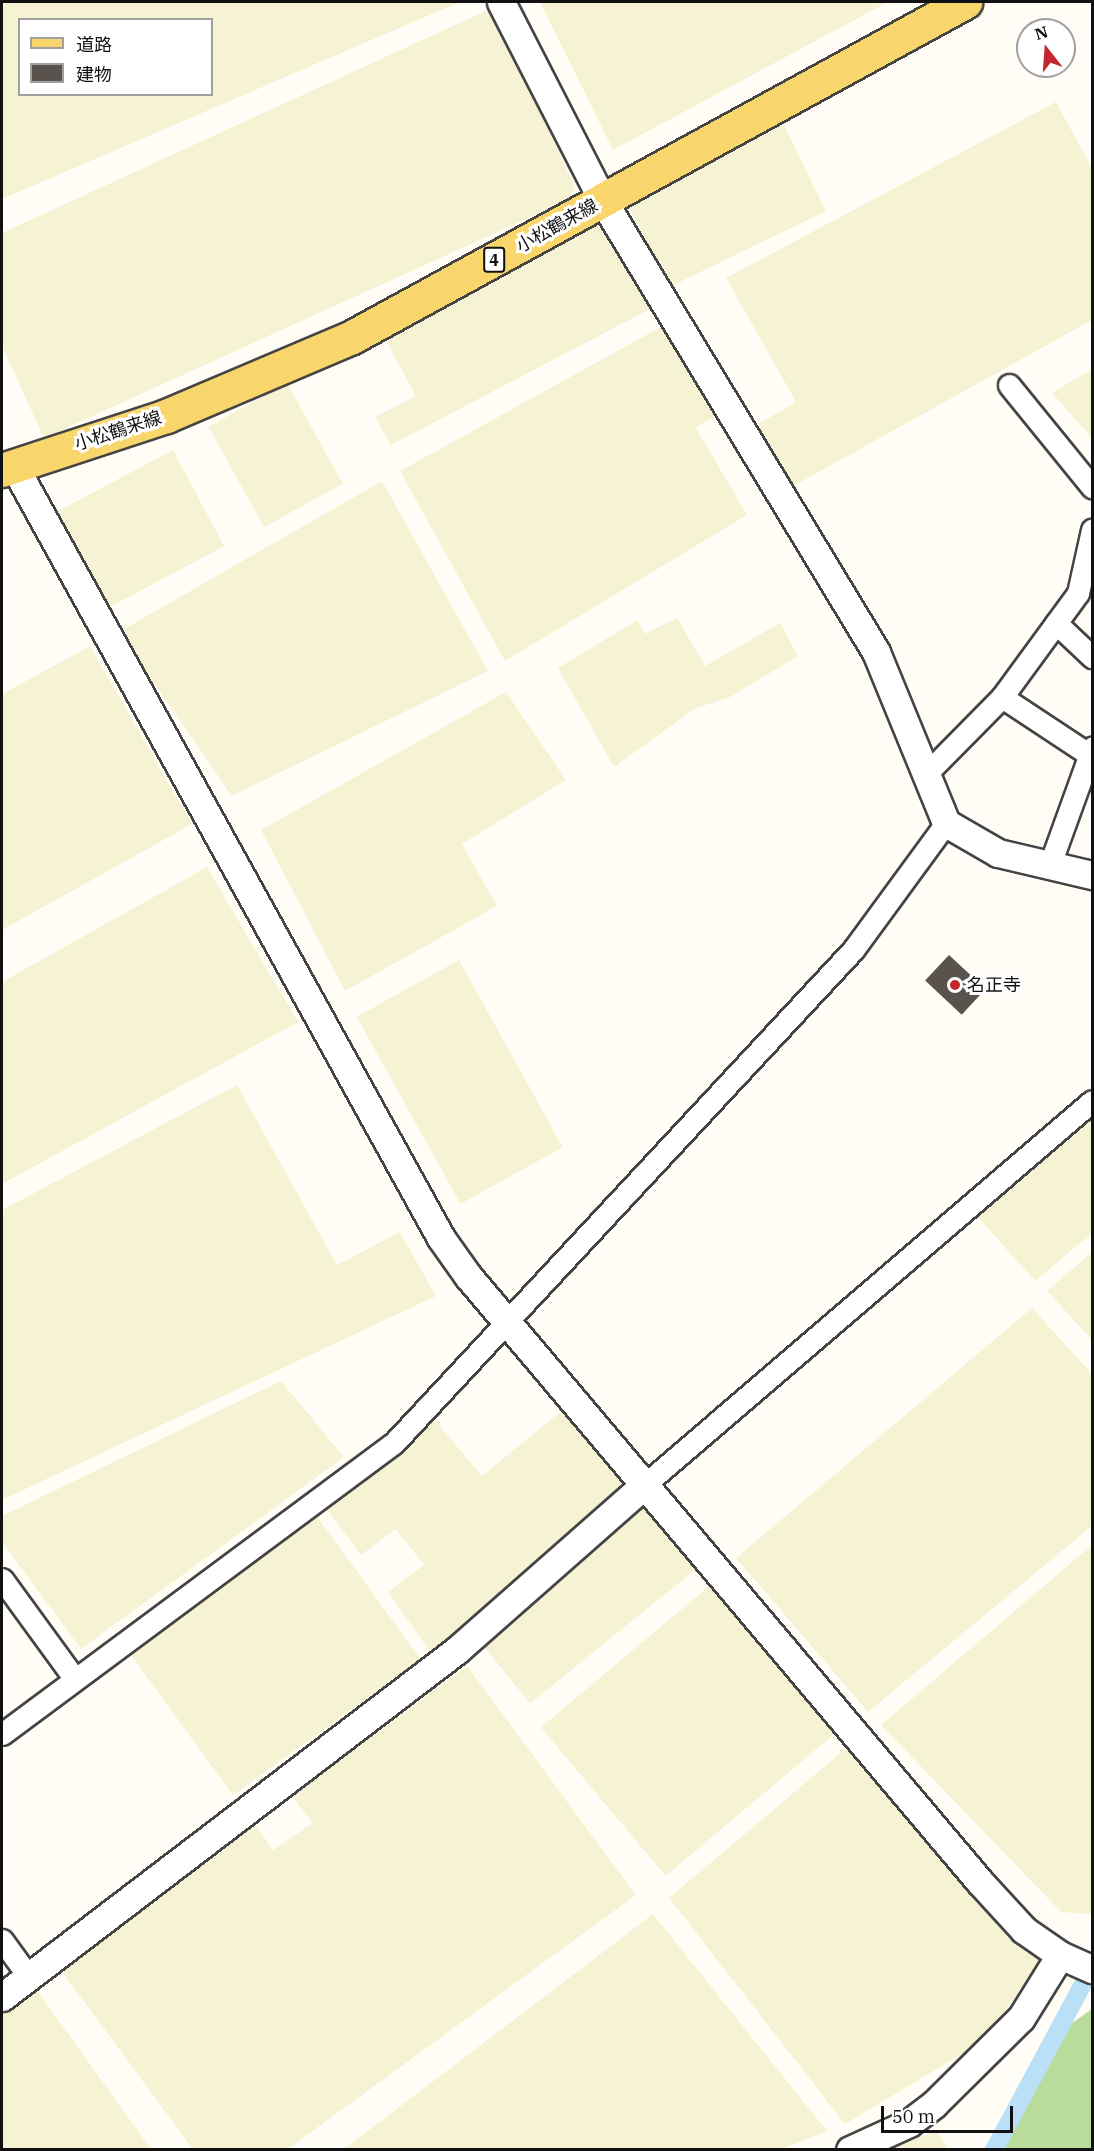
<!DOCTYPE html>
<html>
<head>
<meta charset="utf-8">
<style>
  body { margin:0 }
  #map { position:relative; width:1094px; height:2151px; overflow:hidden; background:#fffdf5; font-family:"IBM Plex Serif","Noto Sans JP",serif }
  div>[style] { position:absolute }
  .farmland>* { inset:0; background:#f6f3d4; transform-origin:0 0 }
  .forest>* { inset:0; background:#b9dc9c }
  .canal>* { height:18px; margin:-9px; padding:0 9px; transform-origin:9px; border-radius:9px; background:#b9e0f7 }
  .building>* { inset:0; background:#5a524d; transform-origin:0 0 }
  .roads { filter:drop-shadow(2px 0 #444) drop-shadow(-2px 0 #444) drop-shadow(0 2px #444) drop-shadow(0 -2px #444) }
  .minor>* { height:21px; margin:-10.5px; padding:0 10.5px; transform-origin:10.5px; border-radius:10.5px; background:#fff }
  .tertiary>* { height:27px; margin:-13.5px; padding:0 13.5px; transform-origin:13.5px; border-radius:13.5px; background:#fff }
  .primary>* { height:33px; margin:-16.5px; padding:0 16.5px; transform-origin:16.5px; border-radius:16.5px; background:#f9d66b }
  .dots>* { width:16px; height:16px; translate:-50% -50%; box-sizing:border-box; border:3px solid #fff; border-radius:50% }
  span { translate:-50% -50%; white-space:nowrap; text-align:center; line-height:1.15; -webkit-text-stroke:6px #fff; paint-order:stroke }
  .shield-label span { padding:2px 4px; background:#fff; border:2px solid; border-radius:4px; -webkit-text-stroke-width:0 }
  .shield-label { font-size:16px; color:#111; font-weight:700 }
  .street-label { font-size:18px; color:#111 }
  .poi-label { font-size:18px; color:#111 }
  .left { translate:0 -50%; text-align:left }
  .frame { position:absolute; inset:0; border:3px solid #111; pointer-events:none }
  .legend { position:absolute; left:18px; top:18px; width:195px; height:78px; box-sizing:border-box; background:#fff; border:2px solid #a0a0a0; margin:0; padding:8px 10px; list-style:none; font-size:18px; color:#111 }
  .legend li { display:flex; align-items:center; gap:12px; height:30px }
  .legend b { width:30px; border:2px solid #a0a0a0 }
  .north { position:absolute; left:1016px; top:18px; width:60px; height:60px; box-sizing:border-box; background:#fff; border:2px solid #a0a0a0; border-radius:50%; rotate:343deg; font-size:16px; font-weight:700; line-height:24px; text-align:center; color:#111 }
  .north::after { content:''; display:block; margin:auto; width:21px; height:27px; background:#c4262e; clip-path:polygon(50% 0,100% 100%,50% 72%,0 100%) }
  .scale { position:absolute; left:881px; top:2106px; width:132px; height:27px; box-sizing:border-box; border:3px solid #111; border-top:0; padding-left:8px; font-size:18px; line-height:21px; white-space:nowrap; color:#111; -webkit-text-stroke:4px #fff; paint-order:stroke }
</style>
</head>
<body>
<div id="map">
  <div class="farmland">
    <div style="clip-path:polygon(evenodd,9px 2px,460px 2px,2px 199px,2px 5px,9px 2px,20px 20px,212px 20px,212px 94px,20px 94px,20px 20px)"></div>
    <div style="clip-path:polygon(540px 2px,888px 2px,613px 150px)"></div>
    <div style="clip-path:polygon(492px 8px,575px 187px,568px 200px,44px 438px,2px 346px,2px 233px)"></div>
    <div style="clip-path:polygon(1056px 102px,1092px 168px,1092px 320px,790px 488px,758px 424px,796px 402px,726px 278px)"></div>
    <div style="left:782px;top:121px;width:100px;height:175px;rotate:64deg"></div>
    <div style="clip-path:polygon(596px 225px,612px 231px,654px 307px,391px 445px,375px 417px,416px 396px,384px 337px)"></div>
    <div style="clip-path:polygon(668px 323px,719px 413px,696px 428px,747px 515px,505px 661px,400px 471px)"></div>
    <div style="clip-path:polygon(1092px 369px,1092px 438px,1052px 393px)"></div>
    <div style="left:287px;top:383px;width:115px;height:90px;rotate:61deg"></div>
    <div style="left:173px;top:450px;width:109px;height:136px;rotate:62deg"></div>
    <div style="clip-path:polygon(382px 481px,488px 671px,232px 796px,119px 632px)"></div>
    <div style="clip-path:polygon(677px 618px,705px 666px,780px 623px,798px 656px,730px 697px,696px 708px,614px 767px,558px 668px,637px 620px,645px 634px)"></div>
    <div style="clip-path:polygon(90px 646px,192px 824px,2px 930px,2px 694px)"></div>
    <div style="clip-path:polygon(506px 692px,566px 780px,462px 844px,497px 906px,345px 991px,261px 830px)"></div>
    <div style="clip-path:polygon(207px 867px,298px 1022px,2px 1184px,2px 982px)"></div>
    <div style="left:459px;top:960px;width:214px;height:117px;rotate:61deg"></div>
    <div style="clip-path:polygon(237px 1085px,337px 1265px,400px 1232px,436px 1296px,2px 1500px,2px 1210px)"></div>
    <div style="clip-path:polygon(1092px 1115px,1092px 1233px,1035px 1281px,975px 1214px)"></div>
    <div style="clip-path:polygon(1092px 1252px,1092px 1340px,1047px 1291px)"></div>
    <div style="clip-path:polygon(1032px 1308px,1092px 1374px,1092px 1526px,868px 1712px,736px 1558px)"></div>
    <div style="clip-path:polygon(281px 1381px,344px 1457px,81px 1649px,2px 1542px,2px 1516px)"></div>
    <div style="clip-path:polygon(566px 1407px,628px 1478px,431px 1653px,388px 1592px,424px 1565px,396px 1529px,361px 1555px,325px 1507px,433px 1418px,482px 1476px)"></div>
    <div style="left:642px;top:1497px;width:90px;height:217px;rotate:51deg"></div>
    <div style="left:316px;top:1515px;width:178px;height:232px;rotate:54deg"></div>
    <div style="clip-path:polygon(1092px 1545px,1092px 1914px,1061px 1912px,881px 1725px)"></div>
    <div style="left:714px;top:1582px;width:194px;height:226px;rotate:50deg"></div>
    <div style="clip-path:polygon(467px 1666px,636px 1895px,288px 2149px,193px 2149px,59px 1968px,255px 1824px,273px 1850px,313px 1823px,292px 1796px)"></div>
    <div style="clip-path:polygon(850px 1745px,1041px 1957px,987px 2039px,845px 2124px,669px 1898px)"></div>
    <div style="clip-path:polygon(653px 1914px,827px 2131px,779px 2150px,344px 2149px)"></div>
    <div style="clip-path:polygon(31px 1982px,151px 2149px,2px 2150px,2px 2005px)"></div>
    <div style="clip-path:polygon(936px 2131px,949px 2149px,883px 2150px)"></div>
  </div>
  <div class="forest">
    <div style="clip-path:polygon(1092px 2009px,1092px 2149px,999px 2149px,1062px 2030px)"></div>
  </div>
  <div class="canal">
    <div style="left:994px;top:2150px;width:208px;rotate:-61.8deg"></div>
  </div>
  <div class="building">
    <div style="left:949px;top:955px;width:50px;height:35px;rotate:43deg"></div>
  </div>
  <div class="roads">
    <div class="minor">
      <div style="left:1009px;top:385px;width:132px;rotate:50.9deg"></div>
      <div style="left:1056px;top:623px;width:50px;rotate:43.4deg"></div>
      <div style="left:1002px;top:697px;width:103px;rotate:33.5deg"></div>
      <div style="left:926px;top:774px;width:108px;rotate:-45.4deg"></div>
      <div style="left:1002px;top:697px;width:129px;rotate:-53.8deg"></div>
      <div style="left:1078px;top:593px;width:65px;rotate:-77.5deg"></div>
      <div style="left:1049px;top:867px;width:127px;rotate:-70.1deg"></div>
      <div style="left:643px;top:1486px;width:591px;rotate:-40.61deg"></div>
      <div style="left:2px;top:1579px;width:124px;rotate:53.9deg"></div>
      <div style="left:2px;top:1734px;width:488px;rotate:-36.6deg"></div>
      <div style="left:394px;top:1443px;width:674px;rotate:-47.05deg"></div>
      <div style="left:853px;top:950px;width:157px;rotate:-53.8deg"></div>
      <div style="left:2px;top:1940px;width:46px;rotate:53.9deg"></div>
    </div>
    <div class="tertiary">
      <div style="left:501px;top:2px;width:224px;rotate:62.9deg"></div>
      <div style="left:603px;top:201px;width:527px;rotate:58.81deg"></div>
      <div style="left:876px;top:652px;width:185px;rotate:67.7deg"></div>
      <div style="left:946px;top:823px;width:60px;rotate:30deg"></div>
      <div style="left:998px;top:853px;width:97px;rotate:13.2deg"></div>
      <div style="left:14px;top:466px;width:882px;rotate:61.05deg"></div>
      <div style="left:441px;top:1238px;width:47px;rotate:54.6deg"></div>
      <div style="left:468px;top:1276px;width:793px;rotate:49.81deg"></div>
      <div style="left:980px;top:1882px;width:65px;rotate:47.5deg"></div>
      <div style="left:1024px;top:1930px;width:44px;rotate:34.8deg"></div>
      <div style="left:2px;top:1997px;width:572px;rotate:-37.33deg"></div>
      <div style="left:457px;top:1650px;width:248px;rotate:-41.4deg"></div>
      <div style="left:850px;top:2150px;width:65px;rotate:-24.6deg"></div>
      <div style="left:909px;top:2123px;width:31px;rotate:-37deg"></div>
      <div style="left:934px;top:2104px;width:122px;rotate:-44.7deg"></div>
      <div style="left:1021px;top:2018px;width:74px;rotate:-58.2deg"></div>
      <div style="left:1060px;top:1955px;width:35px;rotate:24deg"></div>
    </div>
    <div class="primary">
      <div style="left:2px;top:470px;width:173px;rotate:-18.2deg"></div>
      <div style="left:166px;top:416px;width:202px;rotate:-23deg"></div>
      <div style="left:352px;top:337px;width:699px;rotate:-28.66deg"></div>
    </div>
  </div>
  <div class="dots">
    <div style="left:955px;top:985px;background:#c4262e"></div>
  </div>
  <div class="shield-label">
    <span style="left:494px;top:260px">4</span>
  </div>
  <div class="street-label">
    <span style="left:557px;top:226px;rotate:-29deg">小松鶴来線</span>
    <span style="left:118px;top:431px;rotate:-18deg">小松鶴来線</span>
  </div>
  <div class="poi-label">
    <span class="left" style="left:967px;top:985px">名正寺</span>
  </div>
  <div class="frame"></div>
  <ul class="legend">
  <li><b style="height:8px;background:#f9d66b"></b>道路</li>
  <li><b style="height:16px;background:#5a524d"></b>建物</li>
  </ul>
  <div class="north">N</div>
  <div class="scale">50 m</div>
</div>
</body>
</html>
